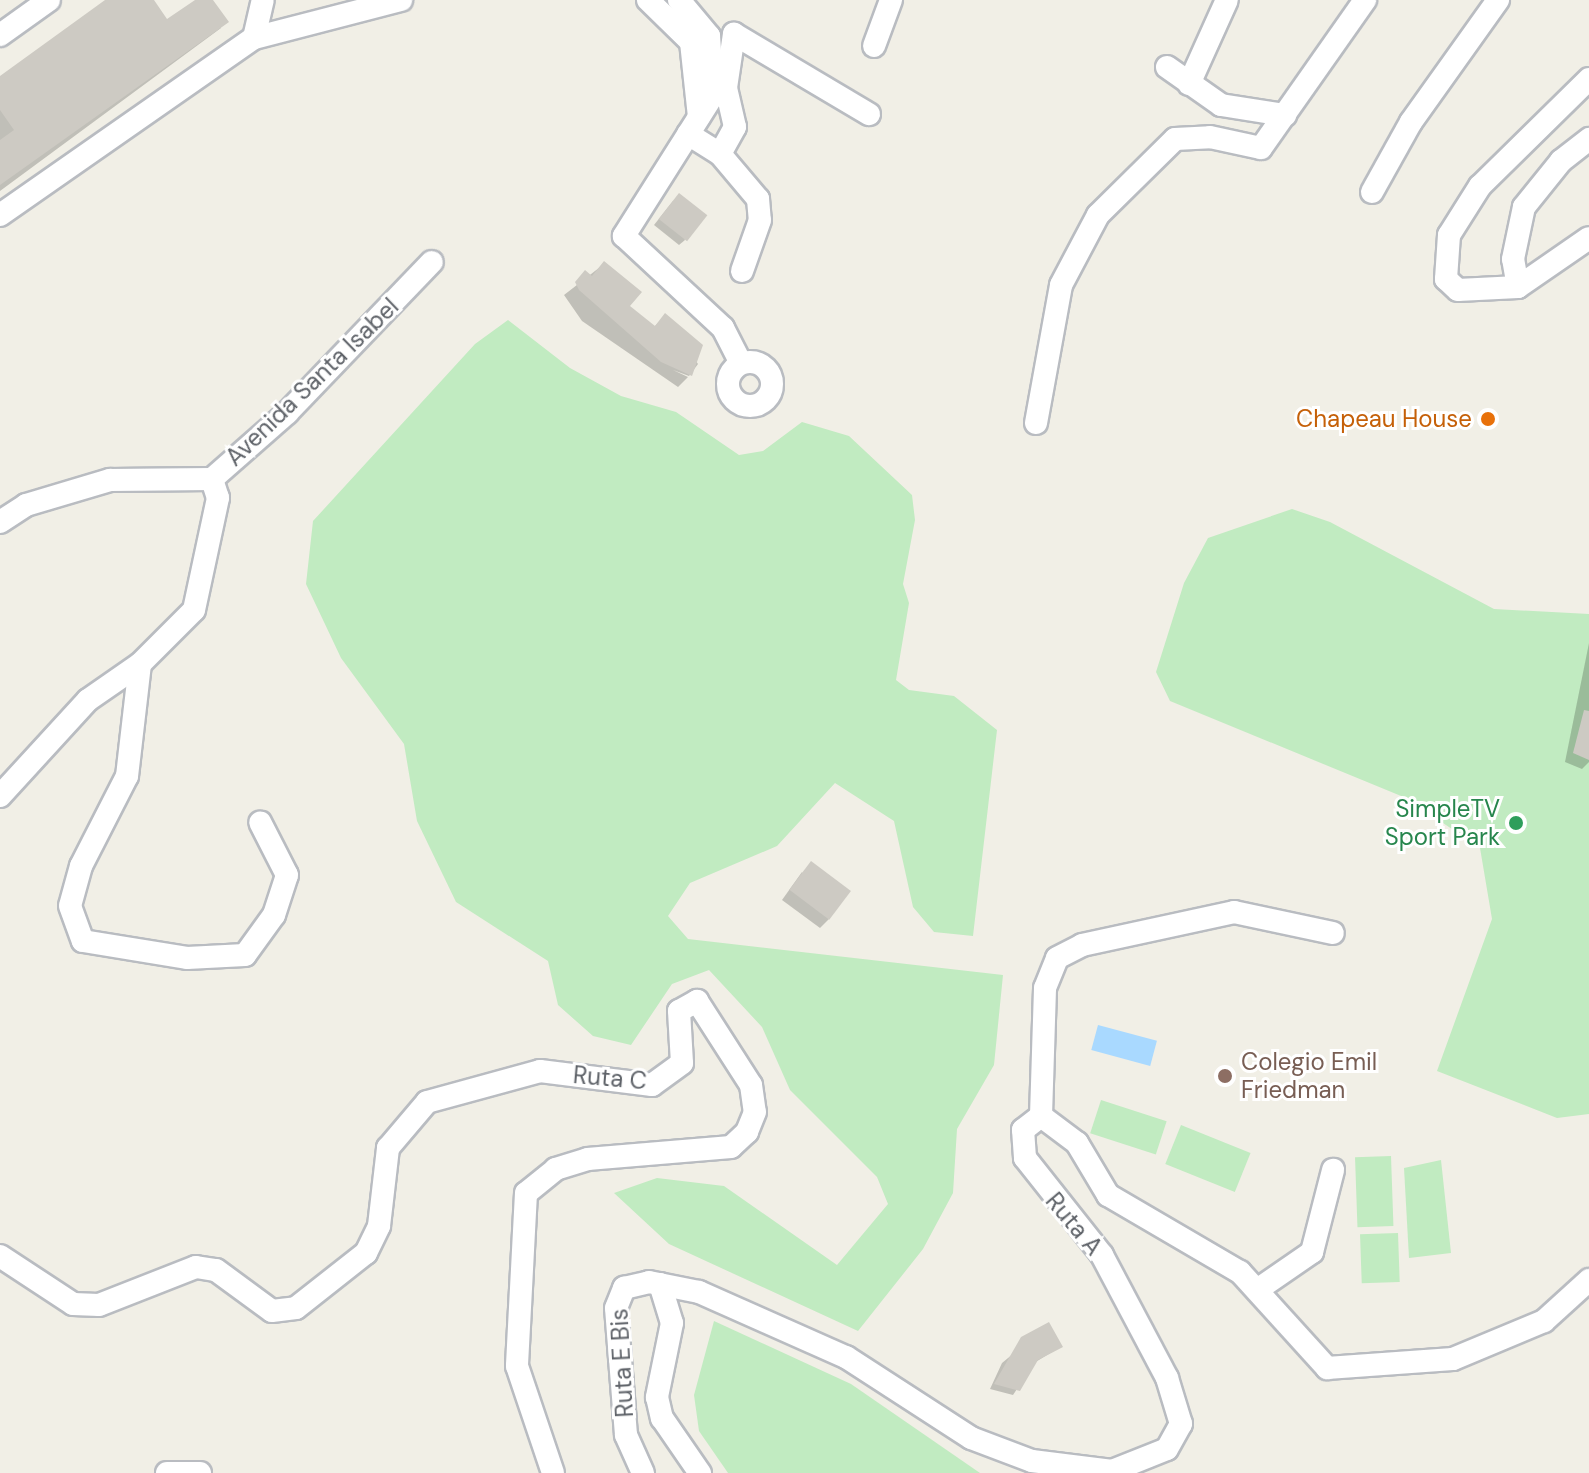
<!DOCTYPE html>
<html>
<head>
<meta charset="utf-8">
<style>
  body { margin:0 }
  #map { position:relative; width:1589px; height:1473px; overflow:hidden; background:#f1efe6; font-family:"DM Sans",sans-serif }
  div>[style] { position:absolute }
  .green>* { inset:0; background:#c1ebc1; transform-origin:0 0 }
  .water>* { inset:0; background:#a9d9ff; transform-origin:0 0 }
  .shadow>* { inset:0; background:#0003 }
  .building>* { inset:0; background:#cdcac3; transform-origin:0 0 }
  .roads { filter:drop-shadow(2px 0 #b9bcc1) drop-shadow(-2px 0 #b9bcc1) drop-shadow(0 2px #b9bcc1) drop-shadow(0 -2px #b9bcc1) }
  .minor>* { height:22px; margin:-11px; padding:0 11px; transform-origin:11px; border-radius:11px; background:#fff }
  .minor>.ring { margin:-11px; padding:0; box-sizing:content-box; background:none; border:22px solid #fff; border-radius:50% }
  .dots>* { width:22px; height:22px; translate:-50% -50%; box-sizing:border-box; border:4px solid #fff; border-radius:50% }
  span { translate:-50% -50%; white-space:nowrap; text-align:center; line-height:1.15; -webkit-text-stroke:6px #fff; paint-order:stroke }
  .street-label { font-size:24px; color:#5e6268 }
  .food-label { font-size:24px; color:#c56008 }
  .right { translate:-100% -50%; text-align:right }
  .leisure-label { font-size:24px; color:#27864d }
  .education-label { font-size:24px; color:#785e54 }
  .left { translate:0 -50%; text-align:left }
</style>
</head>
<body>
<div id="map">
  <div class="green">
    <div style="clip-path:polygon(508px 320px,570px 368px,621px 396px,676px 412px,739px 455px,763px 451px,802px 422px,849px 436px,912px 495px,915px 520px,903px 584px,909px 603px,896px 680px,909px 690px,954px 696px,997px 730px,973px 936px,934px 932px,913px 907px,894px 821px,835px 783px,777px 846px,690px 883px,668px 916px,688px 939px,1003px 975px,994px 1065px,957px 1129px,953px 1193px,923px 1249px,858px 1331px,669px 1244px,614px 1193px,657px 1178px,724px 1186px,837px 1265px,888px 1204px,877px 1177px,790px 1090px,762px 1027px,709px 970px,672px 984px,631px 1045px,593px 1036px,558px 1005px,548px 961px,456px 902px,417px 821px,404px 744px,341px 658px,306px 584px,313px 521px,475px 344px)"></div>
    <div style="clip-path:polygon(1292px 509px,1330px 522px,1494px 609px,1589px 614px,1589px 1114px,1557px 1118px,1437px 1071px,1492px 919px,1480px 848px,1406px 798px,1170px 701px,1156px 672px,1184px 583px,1208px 538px)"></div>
    <div style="left:1101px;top:1100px;width:69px;height:35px;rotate:18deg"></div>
    <div style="left:1181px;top:1125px;width:75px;height:42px;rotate:22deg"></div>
    <div style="left:1391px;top:1156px;width:70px;height:36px;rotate:88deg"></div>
    <div style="clip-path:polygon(1441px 1160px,1451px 1253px,1409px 1258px,1404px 1168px)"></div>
    <div style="left:1398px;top:1233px;width:49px;height:38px;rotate:88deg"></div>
    <div style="clip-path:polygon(714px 1321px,851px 1384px,980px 1473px,728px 1473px,699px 1431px,694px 1395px)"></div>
  </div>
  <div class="water">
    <div style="left:1098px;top:1025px;width:61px;height:26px;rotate:15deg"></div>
  </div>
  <div class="shadow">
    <div style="clip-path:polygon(111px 0,152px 0,167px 22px,198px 0,211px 0,221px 28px,0 191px,0 77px)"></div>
    <div style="clip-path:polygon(673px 201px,685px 240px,679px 245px,654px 225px)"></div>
    <div style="clip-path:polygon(604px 264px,627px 307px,653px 328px,665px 316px,698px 364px,689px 376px,673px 370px,688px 377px,678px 387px,582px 321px,564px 295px)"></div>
    <div style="clip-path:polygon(1589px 643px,1589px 762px,1582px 769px,1565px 762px)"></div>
    <div style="clip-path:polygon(802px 872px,829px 919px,820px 928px,782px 900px)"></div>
    <div style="clip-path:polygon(1048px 1325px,1060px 1347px,1034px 1363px,1013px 1395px,990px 1389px,1002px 1363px)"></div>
  </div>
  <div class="building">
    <div style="clip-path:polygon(105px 0,154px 0,167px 19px,195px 0,213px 0,229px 22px,0 185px,0 140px,14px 130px,0 110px,0 76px)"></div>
    <div style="left:679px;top:193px;width:36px;height:33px;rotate:38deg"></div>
    <div style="clip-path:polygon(604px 261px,642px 292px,630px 306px,655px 326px,665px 313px,703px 345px,692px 376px,661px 362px,579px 290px,575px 282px,585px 270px,592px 276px)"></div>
    <div style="clip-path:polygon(1584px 710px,1589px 711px,1589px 760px,1573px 753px)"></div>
    <div style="left:811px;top:861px;width:50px;height:36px;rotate:37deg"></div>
    <div style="clip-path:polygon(1049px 1322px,1063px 1347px,1038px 1360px,1020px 1391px,994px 1384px,1021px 1337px)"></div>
  </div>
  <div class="roads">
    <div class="minor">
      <div style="left:648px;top:0;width:60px;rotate:44.3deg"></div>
      <div style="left:691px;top:42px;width:75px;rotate:83.9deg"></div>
      <div style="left:679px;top:0;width:47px;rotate:50.2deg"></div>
      <div style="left:709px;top:36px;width:59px;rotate:86.1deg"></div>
      <div style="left:713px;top:95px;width:167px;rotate:122.3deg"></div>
      <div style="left:624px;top:236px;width:135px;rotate:42.9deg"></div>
      <div style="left:723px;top:328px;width:39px;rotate:63deg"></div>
      <div style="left:0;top:35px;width:60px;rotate:-35.5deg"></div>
      <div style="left:254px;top:38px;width:152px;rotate:-14.5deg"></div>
      <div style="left:874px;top:46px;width:49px;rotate:-69.7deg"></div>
      <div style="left:1167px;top:67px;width:66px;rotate:35.1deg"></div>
      <div style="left:1221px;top:105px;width:65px;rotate:8.9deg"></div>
      <div style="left:1589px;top:79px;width:153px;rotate:135.5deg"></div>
      <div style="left:1480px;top:186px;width:58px;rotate:122.3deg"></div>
      <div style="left:1449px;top:235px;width:44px;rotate:93.9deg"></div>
      <div style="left:1446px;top:279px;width:16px;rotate:43deg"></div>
      <div style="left:1458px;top:290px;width:60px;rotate:-2.9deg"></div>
      <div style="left:1518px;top:287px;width:86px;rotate:-34.6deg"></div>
      <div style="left:1189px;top:84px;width:92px;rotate:-65.7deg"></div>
      <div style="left:688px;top:134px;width:38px;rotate:32deg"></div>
      <div style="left:720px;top:154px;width:59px;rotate:49.8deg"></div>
      <div style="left:758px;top:199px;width:21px;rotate:85deg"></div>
      <div style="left:760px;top:220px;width:54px;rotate:109.4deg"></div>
      <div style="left:720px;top:154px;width:31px;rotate:-61deg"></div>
      <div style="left:735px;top:127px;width:40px;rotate:-103deg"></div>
      <div style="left:726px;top:88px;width:55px;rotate:-81.6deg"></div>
      <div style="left:734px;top:34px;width:157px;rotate:30.7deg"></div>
      <div style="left:1372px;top:192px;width:80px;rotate:-60.9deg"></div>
      <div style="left:1411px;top:122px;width:150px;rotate:-54.5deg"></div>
      <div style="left:0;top:215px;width:310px;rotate:-34.9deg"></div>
      <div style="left:254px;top:38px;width:39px;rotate:-77deg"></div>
      <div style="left:1518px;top:287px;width:28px;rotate:-100deg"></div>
      <div style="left:1513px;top:259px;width:53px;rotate:-78.1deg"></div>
      <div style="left:1524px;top:207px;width:59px;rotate:-51.2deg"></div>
      <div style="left:1561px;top:161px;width:36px;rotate:-38deg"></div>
      <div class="ring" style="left:728px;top:362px;width:22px;height:22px"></div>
      <div style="left:1036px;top:423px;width:140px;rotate:-79.7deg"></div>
      <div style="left:1061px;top:285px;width:79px;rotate:-62.1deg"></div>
      <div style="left:1098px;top:215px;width:108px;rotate:-44.6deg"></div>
      <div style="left:1175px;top:139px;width:35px;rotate:-3deg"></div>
      <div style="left:1210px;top:137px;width:52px;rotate:12.2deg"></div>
      <div style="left:1261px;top:148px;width:181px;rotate:-54.9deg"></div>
      <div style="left:212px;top:479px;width:100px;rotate:-41.3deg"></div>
      <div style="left:287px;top:413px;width:209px;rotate:-46.2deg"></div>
      <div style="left:0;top:522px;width:31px;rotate:-33deg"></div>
      <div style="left:26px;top:505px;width:88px;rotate:-16.6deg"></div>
      <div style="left:110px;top:480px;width:102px;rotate:-0.6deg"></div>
      <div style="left:140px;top:664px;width:113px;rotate:96.6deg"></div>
      <div style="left:127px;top:776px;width:101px;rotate:117.1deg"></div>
      <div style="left:81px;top:866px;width:41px;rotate:105.4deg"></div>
      <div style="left:70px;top:906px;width:37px;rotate:70deg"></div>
      <div style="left:83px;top:941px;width:105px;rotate:9.3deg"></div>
      <div style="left:187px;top:958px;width:58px;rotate:-3deg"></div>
      <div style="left:245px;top:955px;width:49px;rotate:-54.1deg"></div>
      <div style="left:274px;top:915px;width:42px;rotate:-72deg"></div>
      <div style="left:287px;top:875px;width:59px;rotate:-117deg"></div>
      <div style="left:0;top:796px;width:130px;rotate:-47.5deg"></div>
      <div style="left:88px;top:700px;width:63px;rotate:-34.7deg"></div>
      <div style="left:140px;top:664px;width:76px;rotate:-45deg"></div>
      <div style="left:194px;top:610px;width:115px;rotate:-77.9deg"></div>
      <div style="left:218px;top:498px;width:20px;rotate:-108deg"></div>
      <div style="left:1041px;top:1116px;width:128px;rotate:-88.2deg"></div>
      <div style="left:1045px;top:988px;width:32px;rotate:-68deg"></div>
      <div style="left:1057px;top:958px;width:28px;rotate:-27deg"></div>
      <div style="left:1082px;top:945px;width:156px;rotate:-12.2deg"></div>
      <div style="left:1234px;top:912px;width:101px;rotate:12deg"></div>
      <div style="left:0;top:1256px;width:87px;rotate:33.3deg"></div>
      <div style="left:73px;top:1304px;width:26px;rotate:2deg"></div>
      <div style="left:99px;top:1305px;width:104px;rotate:-21.4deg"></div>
      <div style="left:196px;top:1267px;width:20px;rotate:9deg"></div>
      <div style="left:216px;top:1270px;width:69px;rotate:36.2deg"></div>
      <div style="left:272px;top:1311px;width:24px;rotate:-7deg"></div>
      <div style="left:296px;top:1308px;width:89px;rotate:-38.2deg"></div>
      <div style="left:366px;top:1253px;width:30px;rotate:-64deg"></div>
      <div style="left:379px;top:1226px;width:79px;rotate:-83.4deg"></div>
      <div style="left:388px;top:1148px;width:60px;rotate:-49.7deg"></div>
      <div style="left:427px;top:1102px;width:117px;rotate:-15.3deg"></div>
      <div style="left:540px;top:1071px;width:113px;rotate:7.1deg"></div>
      <div style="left:652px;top:1085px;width:37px;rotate:-36deg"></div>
      <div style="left:682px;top:1063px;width:52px;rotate:-93.3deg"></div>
      <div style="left:679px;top:1011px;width:21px;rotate:-29deg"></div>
      <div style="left:697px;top:1001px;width:100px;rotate:57.3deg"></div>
      <div style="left:751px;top:1085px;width:27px;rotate:82deg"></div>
      <div style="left:755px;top:1112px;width:22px;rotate:112deg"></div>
      <div style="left:747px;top:1132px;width:22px;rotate:137deg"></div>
      <div style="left:731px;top:1147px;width:144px;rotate:175.2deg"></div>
      <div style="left:588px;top:1159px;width:34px;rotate:163deg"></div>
      <div style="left:556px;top:1169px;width:38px;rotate:141deg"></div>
      <div style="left:526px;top:1193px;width:173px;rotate:93deg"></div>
      <div style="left:517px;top:1366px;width:113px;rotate:71.4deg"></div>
      <div style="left:660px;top:1284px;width:41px;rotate:72.9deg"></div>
      <div style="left:672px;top:1323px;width:76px;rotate:101.5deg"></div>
      <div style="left:657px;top:1397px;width:22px;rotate:77deg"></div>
      <div style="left:662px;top:1418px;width:67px;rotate:55.4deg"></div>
      <div style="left:1257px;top:1290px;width:67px;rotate:-34.6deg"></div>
      <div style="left:1312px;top:1252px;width:85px;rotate:-75.6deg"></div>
      <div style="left:167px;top:1473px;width:33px"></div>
      <div style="left:643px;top:1473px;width:42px;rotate:-114.1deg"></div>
      <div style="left:626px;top:1435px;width:127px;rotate:-94.5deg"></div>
      <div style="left:616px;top:1308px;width:22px;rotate:-68deg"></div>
      <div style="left:624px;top:1288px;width:26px;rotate:-13deg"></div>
      <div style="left:649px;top:1282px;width:51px;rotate:11.3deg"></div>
      <div style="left:699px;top:1292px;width:161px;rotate:23.9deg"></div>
      <div style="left:846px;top:1357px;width:149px;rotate:32.9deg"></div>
      <div style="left:971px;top:1438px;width:65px;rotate:20.7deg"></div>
      <div style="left:1032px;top:1461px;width:81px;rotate:7.1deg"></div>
      <div style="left:1112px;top:1471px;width:59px;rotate:-21.8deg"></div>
      <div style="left:1167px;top:1449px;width:29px;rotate:-61deg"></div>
      <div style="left:1181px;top:1424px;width:48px;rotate:-106.9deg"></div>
      <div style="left:1167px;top:1378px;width:139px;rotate:-117.9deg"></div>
      <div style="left:1102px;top:1255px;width:124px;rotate:-128.4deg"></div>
      <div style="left:1025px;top:1158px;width:28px;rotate:-94deg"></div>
      <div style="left:1023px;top:1130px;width:23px;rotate:-38deg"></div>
      <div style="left:1041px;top:1116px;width:45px;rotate:36.9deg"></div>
      <div style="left:1077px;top:1143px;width:61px;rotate:59.2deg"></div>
      <div style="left:1108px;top:1195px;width:153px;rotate:30.3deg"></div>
      <div style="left:1240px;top:1272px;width:130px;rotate:47.8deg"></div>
      <div style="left:1327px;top:1368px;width:126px;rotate:-4.1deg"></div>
      <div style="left:1453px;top:1359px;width:99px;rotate:-22.7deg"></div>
      <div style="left:1544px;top:1321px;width:61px;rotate:-42.3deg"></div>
    </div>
  </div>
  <div class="dots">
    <div style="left:1488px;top:419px;background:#e8710a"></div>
    <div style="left:1516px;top:823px;background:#2e9e5b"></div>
    <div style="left:1225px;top:1076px;background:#8d6e63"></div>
  </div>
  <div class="street-label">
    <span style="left:312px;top:382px;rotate:-44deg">Avenida Santa Isabel</span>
    <span style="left:610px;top:1078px;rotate:5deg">Ruta C</span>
    <span style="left:1074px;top:1224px;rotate:50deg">Ruta A</span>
    <span style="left:622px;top:1363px;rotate:-93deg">Ruta E Bis</span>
  </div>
  <div class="food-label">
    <span class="right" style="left:1472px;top:419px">Chapeau House</span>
  </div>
  <div class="leisure-label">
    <span class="right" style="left:1500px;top:823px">SimpleTV<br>Sport Park</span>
  </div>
  <div class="education-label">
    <span class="left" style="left:1241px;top:1076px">Colegio Emil<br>Friedman</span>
  </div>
</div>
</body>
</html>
